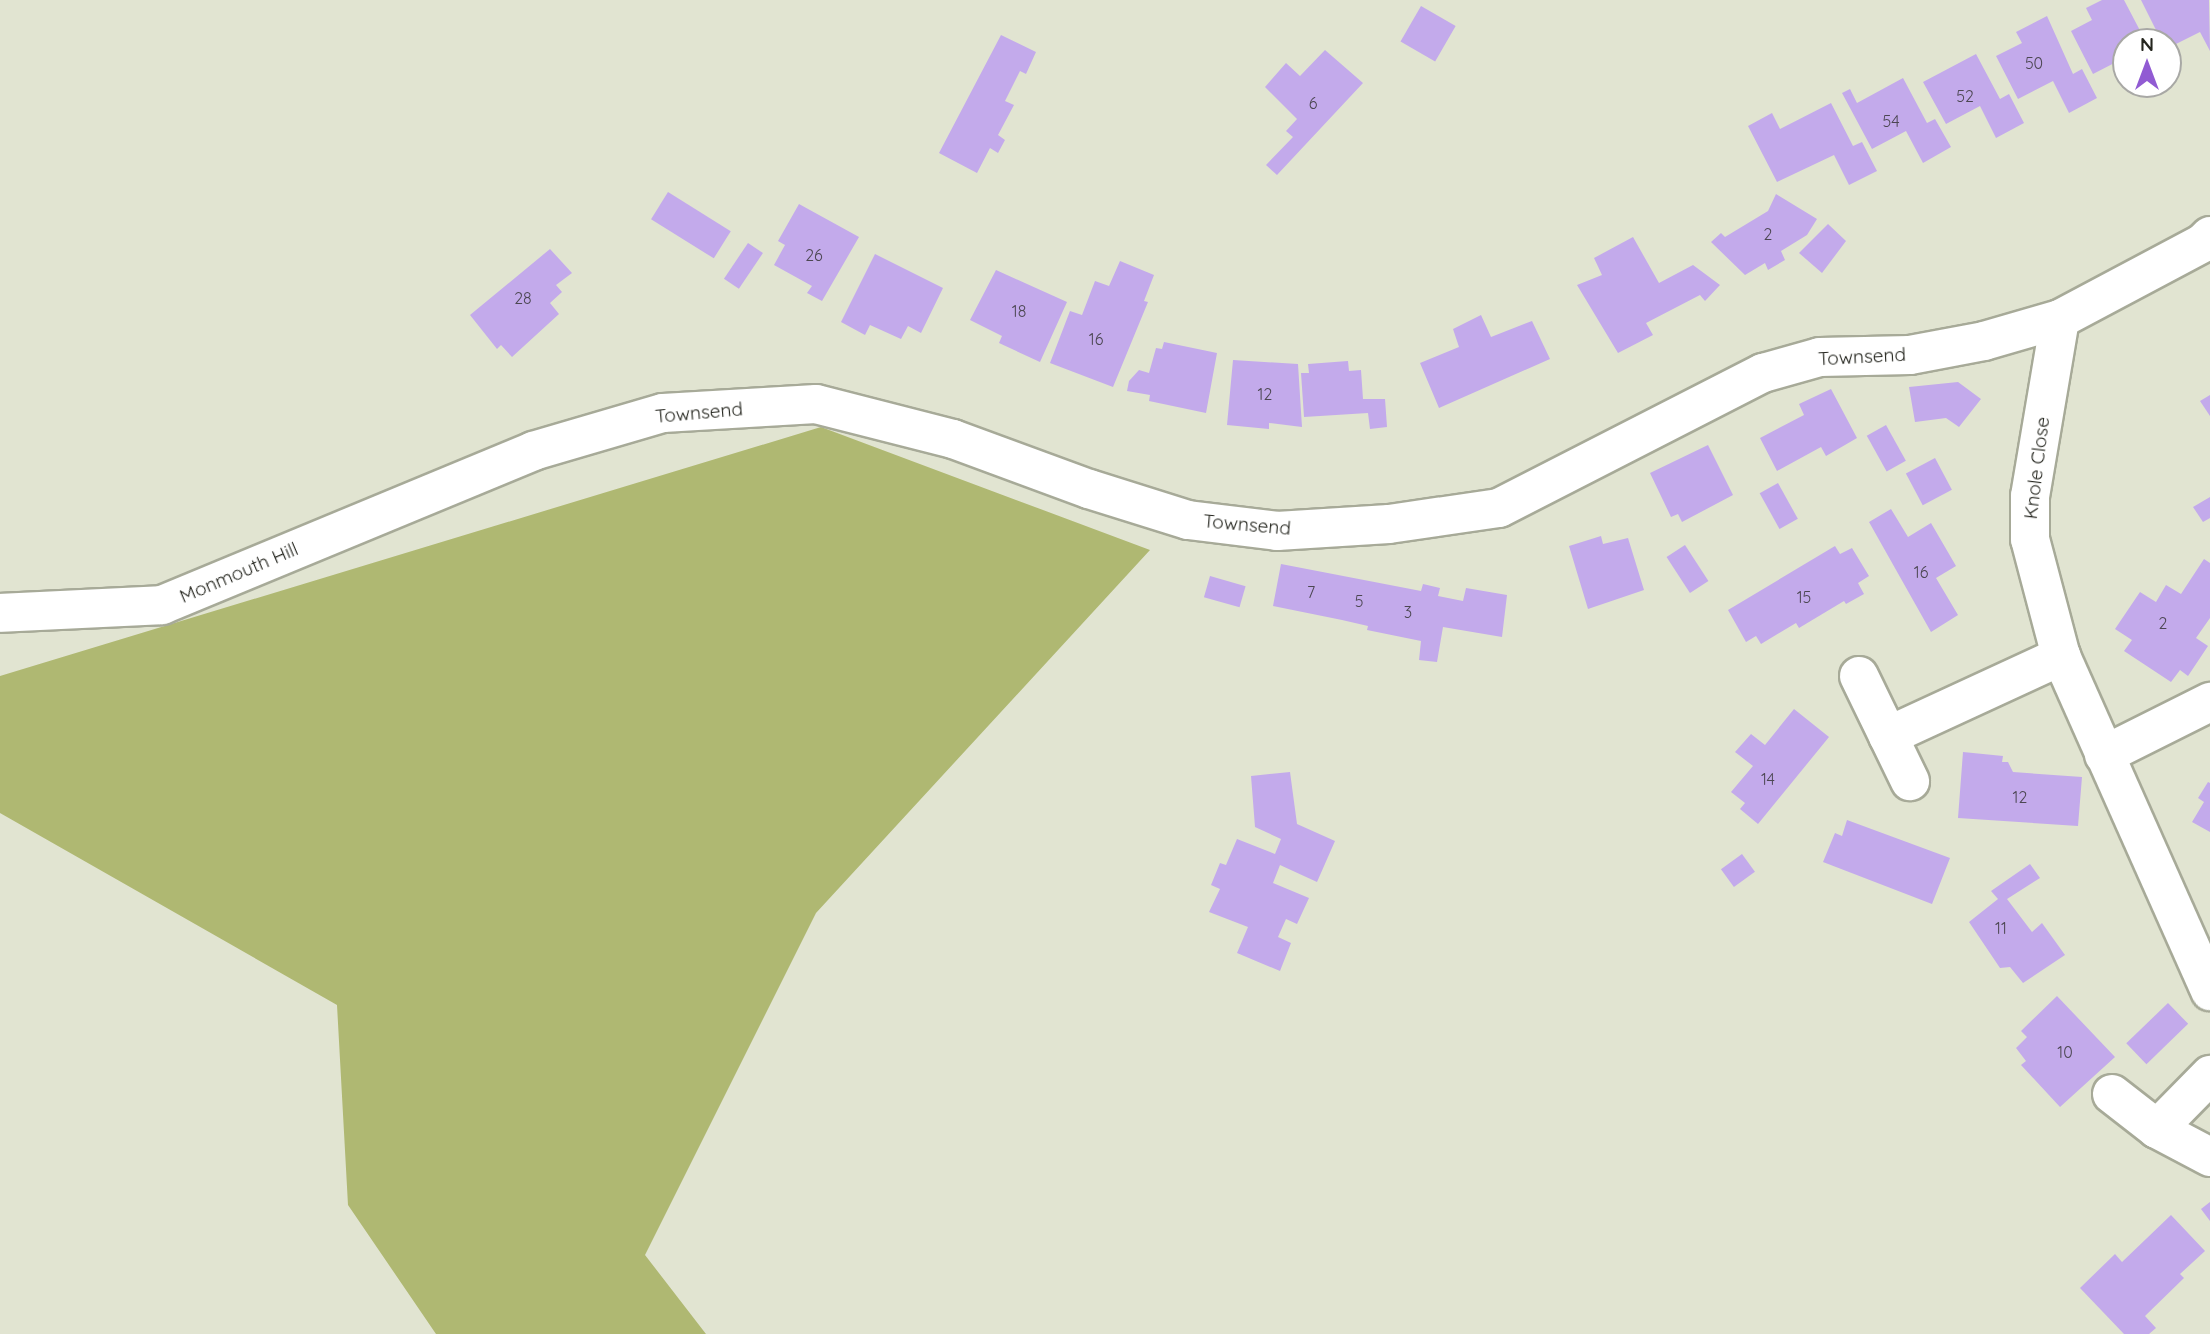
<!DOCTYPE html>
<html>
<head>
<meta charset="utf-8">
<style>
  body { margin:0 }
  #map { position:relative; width:2210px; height:1334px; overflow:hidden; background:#e1e4d1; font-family:Quicksand,sans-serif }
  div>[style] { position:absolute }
  .forest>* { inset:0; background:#afb872 }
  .building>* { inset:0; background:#c3aaeb; transform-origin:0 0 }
  .roads { filter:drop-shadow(2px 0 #a7aa98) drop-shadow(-2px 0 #a7aa98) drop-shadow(0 2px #a7aa98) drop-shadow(0 -2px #a7aa98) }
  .minor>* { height:38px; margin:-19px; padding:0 19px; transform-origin:19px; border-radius:19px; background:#fff }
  span { translate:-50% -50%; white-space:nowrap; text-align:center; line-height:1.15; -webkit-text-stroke:7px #fff; paint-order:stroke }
  .number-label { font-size:16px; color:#4c4752 }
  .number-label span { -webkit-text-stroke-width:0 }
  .street-label { font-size:19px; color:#25261f }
  .north { position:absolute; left:2112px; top:28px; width:70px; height:70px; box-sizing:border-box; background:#fff; border:2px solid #a8a8a5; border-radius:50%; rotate:0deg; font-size:19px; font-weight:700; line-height:28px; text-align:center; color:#25261f }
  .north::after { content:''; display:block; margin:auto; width:24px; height:32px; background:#915bd3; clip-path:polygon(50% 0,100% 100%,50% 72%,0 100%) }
</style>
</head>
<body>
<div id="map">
  <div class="forest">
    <div style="clip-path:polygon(821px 427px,1150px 550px,816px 913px,645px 1255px,706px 1334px,436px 1334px,348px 1205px,337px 1005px,0 813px,0 676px)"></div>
  </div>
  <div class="building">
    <div style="clip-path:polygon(2102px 0,2124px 0,2146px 42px,2126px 42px,2126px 57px,2093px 74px,2071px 31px,2092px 20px,2086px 8px)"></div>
    <div style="clip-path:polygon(2141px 0,2209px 0,2210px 51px,2200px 32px,2168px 48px,2168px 42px,2162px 42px)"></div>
    <div style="left:1421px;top:6px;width:40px;height:41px;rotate:30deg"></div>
    <div style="clip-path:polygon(2047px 16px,2073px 74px,2082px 69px,2097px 98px,2069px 113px,2053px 81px,2018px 99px,1996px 56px,2022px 43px,2016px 32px)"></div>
    <div style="clip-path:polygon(1001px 35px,1036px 52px,1026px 74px,1020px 71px,1005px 101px,1014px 105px,998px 135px,1005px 140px,998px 153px,990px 148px,977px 173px,939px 153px)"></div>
    <div style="clip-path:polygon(1325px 50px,1363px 83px,1277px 175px,1266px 165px,1293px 137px,1286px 131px,1297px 119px,1265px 87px,1286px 63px,1300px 76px)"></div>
    <div style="clip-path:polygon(1976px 54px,2000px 99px,2009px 94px,2024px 123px,1996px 138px,1980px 106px,1946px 124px,1923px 82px)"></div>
    <div style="clip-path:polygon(1903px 78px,1927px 123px,1935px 119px,1951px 147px,1923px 163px,1906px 131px,1872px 149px,1842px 93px,1850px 89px,1857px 103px)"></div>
    <div style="clip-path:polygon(1831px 103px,1853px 146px,1862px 142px,1877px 171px,1849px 185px,1834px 155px,1777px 182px,1748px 126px,1772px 113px,1780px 129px)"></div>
    <div style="left:668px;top:192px;width:74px;height:32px;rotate:32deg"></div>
    <div style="clip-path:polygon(1776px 194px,1817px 219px,1807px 235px,1781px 251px,1785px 260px,1768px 270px,1765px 263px,1745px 275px,1711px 242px,1721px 233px,1725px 237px,1768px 211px)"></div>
    <div style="clip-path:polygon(799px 204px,859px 237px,822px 301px,807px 293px,812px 286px,774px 265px,785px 245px,778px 241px)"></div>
    <div style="clip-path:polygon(1828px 224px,1846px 241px,1822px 273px,1799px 253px)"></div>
    <div style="clip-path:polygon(1633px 237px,1659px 283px,1693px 265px,1720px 285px,1705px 301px,1700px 295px,1646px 323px,1653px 335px,1618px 353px,1577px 285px,1602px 275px,1594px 258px)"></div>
    <div style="left:748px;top:243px;width:18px;height:43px;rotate:34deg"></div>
    <div style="clip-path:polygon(550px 249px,572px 273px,556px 285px,562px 292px,550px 303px,559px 314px,512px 357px,501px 345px,497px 349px,470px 315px)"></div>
    <div style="clip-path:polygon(875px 254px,943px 288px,921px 333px,908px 326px,901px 339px,870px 325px,865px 335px,841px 322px)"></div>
    <div style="clip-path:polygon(1120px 261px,1154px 275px,1144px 301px,1148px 302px,1113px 387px,1050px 363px,1070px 311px,1082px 315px,1095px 281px,1109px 286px)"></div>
    <div style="clip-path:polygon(996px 270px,1067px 302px,1040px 362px,999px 343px,1002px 336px,970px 320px)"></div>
    <div style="clip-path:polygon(1481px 315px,1491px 337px,1532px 321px,1550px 359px,1439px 408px,1420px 363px,1459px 347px,1453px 329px)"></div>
    <div style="clip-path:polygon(1164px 342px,1217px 353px,1206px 413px,1149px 401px,1150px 395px,1127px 391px,1129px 381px,1139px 370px,1149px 373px,1156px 348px,1162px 349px)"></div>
    <div style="clip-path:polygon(1233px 360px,1298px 364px,1302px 427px,1269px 423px,1269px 429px,1227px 425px)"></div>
    <div style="clip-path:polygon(1348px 361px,1349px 371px,1361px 370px,1363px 399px,1385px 399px,1387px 427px,1370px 429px,1368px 413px,1304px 417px,1301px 373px,1309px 373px,1308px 364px)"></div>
    <div style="clip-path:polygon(1958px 382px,1981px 399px,1959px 427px,1946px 418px,1915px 422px,1909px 387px)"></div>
    <div style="clip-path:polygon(1831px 389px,1857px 438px,1826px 456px,1821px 447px,1777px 471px,1760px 438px,1804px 415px,1799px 404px)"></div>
    <div style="clip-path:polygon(2210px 395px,2210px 416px,2200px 401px)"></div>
    <div style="left:1886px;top:425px;width:41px;height:22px;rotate:61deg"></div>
    <div style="clip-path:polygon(1708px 445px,1733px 495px,1682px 522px,1678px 514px,1671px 517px,1650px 473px)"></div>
    <div style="left:1935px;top:458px;width:36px;height:33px;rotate:62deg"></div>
    <div style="left:1778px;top:483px;width:41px;height:21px;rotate:61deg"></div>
    <div style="clip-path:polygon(2210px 497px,2210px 518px,2203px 522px,2193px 507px)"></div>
    <div style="clip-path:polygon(1891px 509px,1908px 537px,1931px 523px,1956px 566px,1936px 578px,1958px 615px,1931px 632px,1869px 522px)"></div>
    <div style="clip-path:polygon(1601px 536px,1603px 544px,1628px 538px,1644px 590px,1588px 609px,1569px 546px)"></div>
    <div style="left:1685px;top:545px;width:43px;height:22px;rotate:57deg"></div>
    <div style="clip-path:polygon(1835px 546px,1840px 554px,1852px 548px,1869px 576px,1858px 583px,1864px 594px,1846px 604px,1844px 601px,1799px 628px,1796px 623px,1761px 644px,1756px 636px,1746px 642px,1728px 610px)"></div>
    <div style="clip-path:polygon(2204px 559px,2210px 563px,2210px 618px,2196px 638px,2208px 646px,2188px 676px,2180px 670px,2171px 682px,2124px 651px,2132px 640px,2115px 629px,2140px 592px,2156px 602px,2166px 585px,2181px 594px)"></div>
    <div style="clip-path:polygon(1281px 564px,1421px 591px,1423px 584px,1440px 588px,1438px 596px,1463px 601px,1466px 588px,1507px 595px,1502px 637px,1443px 627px,1437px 662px,1419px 660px,1421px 641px,1367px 630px,1368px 626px,1342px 620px,1273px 606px)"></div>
    <div style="left:1210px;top:576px;width:37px;height:22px;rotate:16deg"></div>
    <div style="clip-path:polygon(1794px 709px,1829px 737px,1758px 824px,1740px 809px,1745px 803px,1731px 792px,1753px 766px,1735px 752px,1751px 734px,1765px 745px)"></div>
    <div style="clip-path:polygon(1963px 752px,2003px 756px,2002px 762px,2008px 762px,2013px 772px,2082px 777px,2078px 826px,1958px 818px)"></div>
    <div style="clip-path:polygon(1290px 772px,1297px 824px,1335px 841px,1317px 882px,1280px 865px,1273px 883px,1309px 898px,1297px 924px,1286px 919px,1278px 937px,1291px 943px,1280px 971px,1237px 953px,1248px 927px,1209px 912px,1220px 889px,1211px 885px,1220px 863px,1226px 865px,1237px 839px,1275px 854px,1281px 839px,1255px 827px,1251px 776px)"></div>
    <div style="clip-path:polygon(2208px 782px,2210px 783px,2210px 832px,2192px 822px,2204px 802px,2198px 798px)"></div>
    <div style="clip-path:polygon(1847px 820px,1950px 858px,1932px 904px,1823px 862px,1835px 833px,1842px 836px)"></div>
    <div style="left:1742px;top:854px;width:22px;height:26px;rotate:54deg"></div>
    <div style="clip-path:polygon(2030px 864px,2040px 878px,2007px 899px,2032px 932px,2042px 923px,2065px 955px,2023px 983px,2010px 967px,2000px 968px,1969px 922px,1998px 899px,1991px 891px)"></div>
    <div style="clip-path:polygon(2057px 996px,2115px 1057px,2060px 1107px,2021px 1065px,2026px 1061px,2016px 1048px,2027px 1037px,2021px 1031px)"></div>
    <div style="left:2168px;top:1003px;width:29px;height:58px;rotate:46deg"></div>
    <div style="clip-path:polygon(2210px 1202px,2210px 1221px,2201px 1209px)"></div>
    <div style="clip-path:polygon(2171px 1215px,2205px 1251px,2180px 1274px,2184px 1278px,2145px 1316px,2156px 1328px,2149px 1334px,2124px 1334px,2080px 1288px,2115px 1254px,2122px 1262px)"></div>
  </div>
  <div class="roads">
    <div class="minor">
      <div style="left:2060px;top:319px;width:180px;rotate:99.6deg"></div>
      <div style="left:2030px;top:496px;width:43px;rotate:90deg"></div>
      <div style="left:2030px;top:539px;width:121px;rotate:75.2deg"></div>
      <div style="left:2061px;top:656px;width:367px;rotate:66deg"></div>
      <div style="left:0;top:613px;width:162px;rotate:-2.8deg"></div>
      <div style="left:162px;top:605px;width:402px;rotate:-22.5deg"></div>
      <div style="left:533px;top:451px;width:135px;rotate:-16.3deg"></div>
      <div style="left:663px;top:413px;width:153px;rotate:-3.4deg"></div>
      <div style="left:816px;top:404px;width:141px;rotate:14.3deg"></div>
      <div style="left:953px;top:439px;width:145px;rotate:20.2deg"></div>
      <div style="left:1089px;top:489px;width:104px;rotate:17.4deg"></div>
      <div style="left:1188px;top:520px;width:90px;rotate:7deg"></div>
      <div style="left:1277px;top:531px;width:112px;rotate:-3.6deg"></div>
      <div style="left:1389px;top:524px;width:111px;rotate:-8.3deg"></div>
      <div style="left:1499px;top:508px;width:297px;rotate:-27.1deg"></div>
      <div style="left:1763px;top:373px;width:59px;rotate:-15.7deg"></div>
      <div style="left:1820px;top:357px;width:90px;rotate:-1.3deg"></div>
      <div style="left:1910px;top:355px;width:75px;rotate:-10.7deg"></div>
      <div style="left:1984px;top:341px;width:79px;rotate:-16.1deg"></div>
      <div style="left:2060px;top:319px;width:162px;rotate:-28deg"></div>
      <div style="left:2203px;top:243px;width:10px;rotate:-45deg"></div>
      <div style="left:1859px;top:676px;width:117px;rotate:64.1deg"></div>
      <div style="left:1888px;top:736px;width:191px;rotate:-24.8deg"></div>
      <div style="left:2104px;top:755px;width:119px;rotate:-26.6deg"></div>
      <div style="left:2112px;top:1094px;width:57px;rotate:37.9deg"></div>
      <div style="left:2157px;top:1129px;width:60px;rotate:27.8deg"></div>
      <div style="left:2157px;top:1129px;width:76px;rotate:-45.5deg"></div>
    </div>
  </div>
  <div class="number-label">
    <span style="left:2034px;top:63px">50</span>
    <span style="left:1965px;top:96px">52</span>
    <span style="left:1313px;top:103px">6</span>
    <span style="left:1891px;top:121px">54</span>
    <span style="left:1768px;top:234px">2</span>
    <span style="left:814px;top:255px">26</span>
    <span style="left:523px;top:298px">28</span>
    <span style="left:1019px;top:311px">18</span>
    <span style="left:1096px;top:339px">16</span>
    <span style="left:1265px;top:394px">12</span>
    <span style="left:1921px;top:572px">16</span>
    <span style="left:1311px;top:592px">7</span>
    <span style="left:1804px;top:597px">15</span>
    <span style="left:1359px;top:601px">5</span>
    <span style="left:1408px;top:612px">3</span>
    <span style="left:2163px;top:623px">2</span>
    <span style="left:1768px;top:779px">14</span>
    <span style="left:2020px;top:797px">12</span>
    <span style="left:2001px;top:928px">11</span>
    <span style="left:2065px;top:1052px">10</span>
  </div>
  <div class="street-label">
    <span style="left:1862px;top:357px;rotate:-3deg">Townsend</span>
    <span style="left:699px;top:413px;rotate:-5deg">Townsend</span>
    <span style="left:2037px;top:468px;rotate:-83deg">Knole Close</span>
    <span style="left:1247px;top:525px;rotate:5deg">Townsend</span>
    <span style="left:239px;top:573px;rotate:-23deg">Monmouth Hill</span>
  </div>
  <div class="north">N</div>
</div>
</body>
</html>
